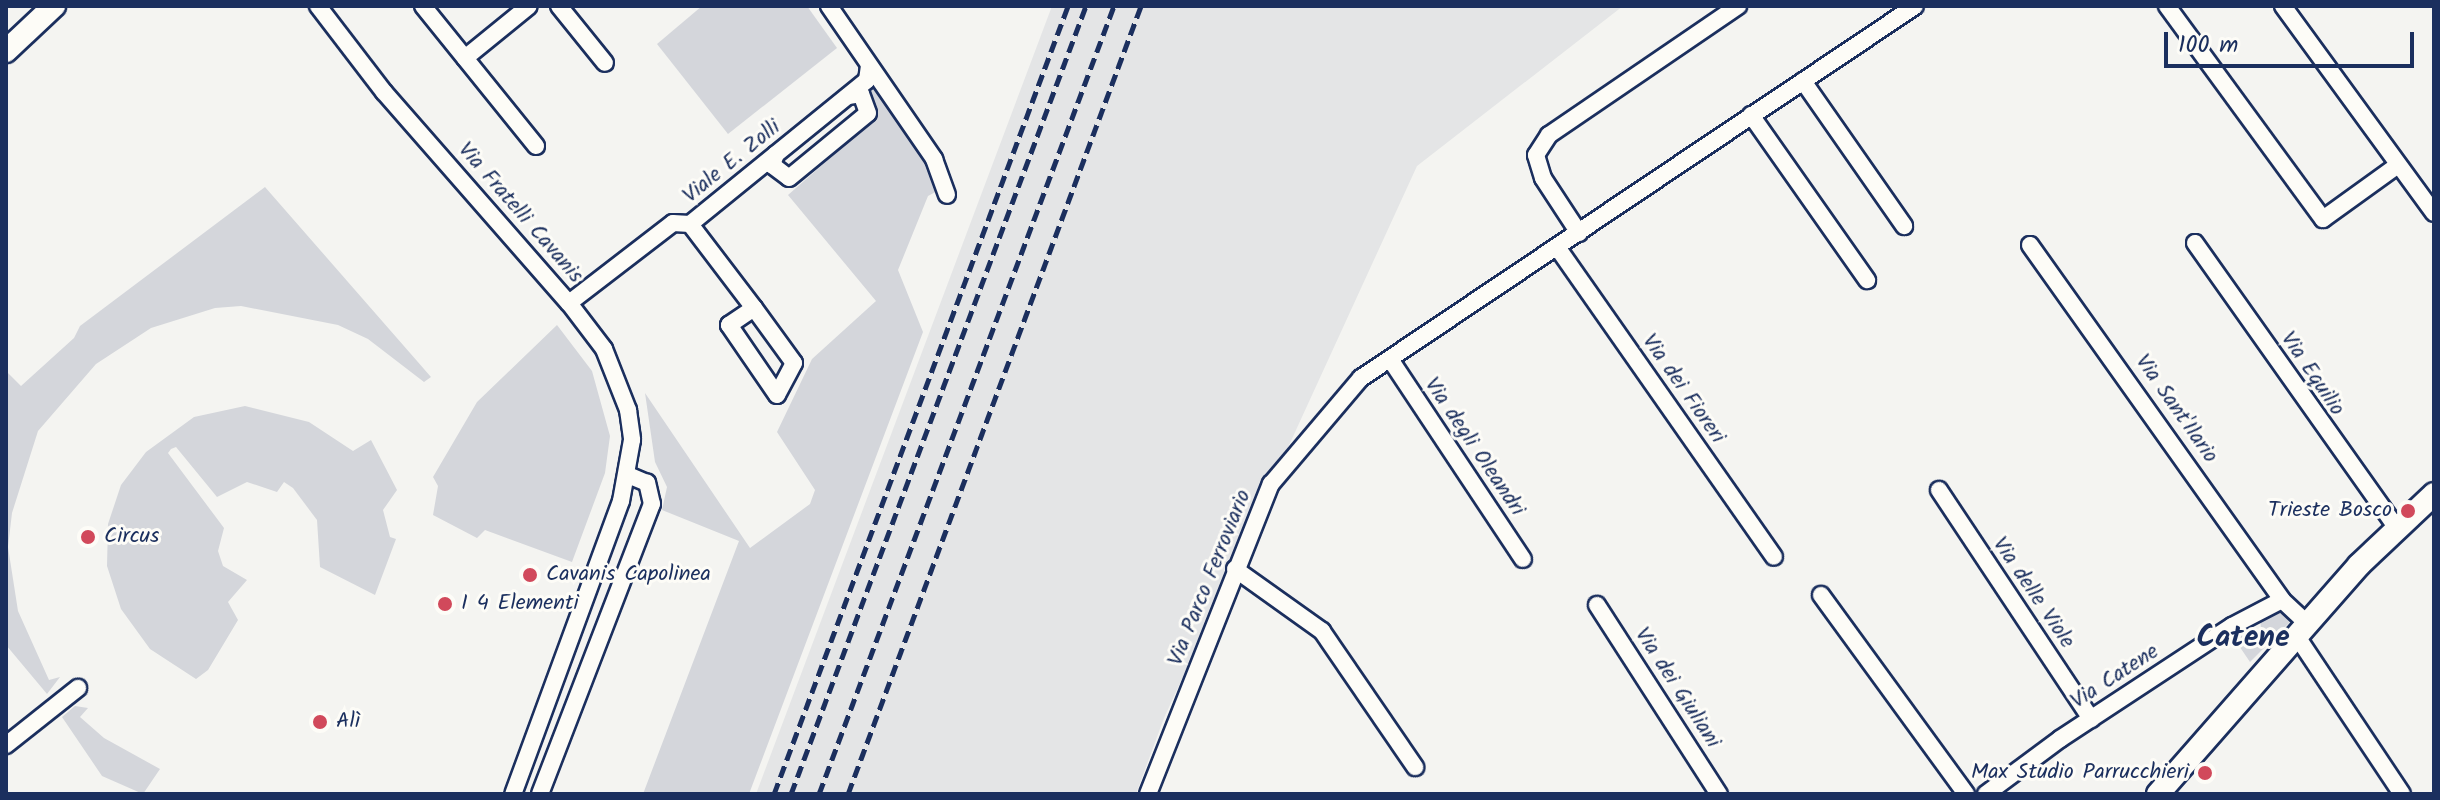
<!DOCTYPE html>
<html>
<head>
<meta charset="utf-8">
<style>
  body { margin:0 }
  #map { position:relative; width:2440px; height:800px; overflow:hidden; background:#f4f4f1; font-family:Kalam,sans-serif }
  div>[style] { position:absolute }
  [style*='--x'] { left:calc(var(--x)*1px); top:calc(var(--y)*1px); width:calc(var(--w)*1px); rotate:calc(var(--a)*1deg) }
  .built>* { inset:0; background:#e4e5e6 }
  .green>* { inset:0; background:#d4d6db }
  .roads { filter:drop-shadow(2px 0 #1b2f5e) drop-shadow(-2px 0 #1b2f5e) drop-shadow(0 2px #1b2f5e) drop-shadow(0 -2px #1b2f5e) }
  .street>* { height:16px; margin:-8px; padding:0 8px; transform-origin:8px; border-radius:8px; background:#fdfcf7 }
  .secondary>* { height:22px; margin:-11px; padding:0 11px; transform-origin:11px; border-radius:11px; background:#fdfcf7 }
  .rail>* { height:5px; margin-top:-2.5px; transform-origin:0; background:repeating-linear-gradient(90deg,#1b2f5e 0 12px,transparent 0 18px) }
  .dots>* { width:22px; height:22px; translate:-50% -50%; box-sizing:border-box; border:4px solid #fdfcf7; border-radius:50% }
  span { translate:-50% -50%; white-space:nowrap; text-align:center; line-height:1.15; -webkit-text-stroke:6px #fdfcf7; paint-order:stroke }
  .street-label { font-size:22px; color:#1b2f5e }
  .poi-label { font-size:22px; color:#1b2f5e }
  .right { translate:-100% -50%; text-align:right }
  .left { translate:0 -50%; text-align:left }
  .district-label { font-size:30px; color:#1b2f5e; font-weight:700 }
  .frame { position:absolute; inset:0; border:8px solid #1b2f5e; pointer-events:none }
  .scale { position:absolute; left:2164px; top:32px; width:250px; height:36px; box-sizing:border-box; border:4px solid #1b2f5e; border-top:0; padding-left:10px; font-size:24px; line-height:28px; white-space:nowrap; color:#1b2f5e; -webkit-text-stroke:6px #fdfcf7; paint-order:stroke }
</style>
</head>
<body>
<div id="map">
  <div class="built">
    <i style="clip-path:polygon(1052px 6px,1623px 6px,1417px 166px,1164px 718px,1136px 794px,756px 794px)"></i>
  </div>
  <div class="green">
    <i style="clip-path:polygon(702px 6px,807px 6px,837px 48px,728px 134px,657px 44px)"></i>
    <i style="clip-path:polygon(875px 87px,925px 151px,941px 189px,928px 196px,898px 270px,923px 332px,749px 794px,643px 794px,739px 541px,662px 510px,667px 487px,655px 462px,645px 393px,750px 548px,810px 504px,815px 490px,777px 432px,812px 359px,876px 301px,788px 195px,877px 117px,868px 93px)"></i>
    <i style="clip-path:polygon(265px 187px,431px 377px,424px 382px,368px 339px,338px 325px,241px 306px,215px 308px,151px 328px,96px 364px,38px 431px,12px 513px,8px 547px,18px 611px,49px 680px,60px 677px,47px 694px,6px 645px,6px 371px,21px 386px,74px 338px,80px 326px)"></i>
    <i style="clip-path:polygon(557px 325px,592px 371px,610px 436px,605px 473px,572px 562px,485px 530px,477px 538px,433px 515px,438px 486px,433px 477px,477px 402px)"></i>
    <i style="clip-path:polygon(245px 406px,309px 422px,353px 451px,371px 440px,397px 490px,383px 510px,390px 537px,396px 539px,375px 595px,320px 567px,317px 520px,293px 488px,284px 482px,277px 492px,247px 482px,217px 497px,176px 447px,171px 449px,168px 453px,224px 528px,218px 551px,223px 566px,247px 580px,228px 602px,238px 620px,208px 670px,196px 679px,150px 649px,121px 609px,107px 566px,108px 524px,121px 485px,146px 452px,194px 417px)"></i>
    <i style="clip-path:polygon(2275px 607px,2291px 621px,2250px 662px,2231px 634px,2241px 627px,2243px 641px,2261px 630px,2260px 615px)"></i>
    <i style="clip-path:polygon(75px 706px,88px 708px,80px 717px,104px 738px,160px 769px,143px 794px,102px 776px,62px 717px)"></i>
  </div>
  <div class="roads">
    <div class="street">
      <i style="--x:318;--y:6;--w:108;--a:52.5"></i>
      <i style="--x:384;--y:92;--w:281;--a:48.8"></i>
      <i style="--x:569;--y:303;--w:58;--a:52.7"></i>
      <i style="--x:604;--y:349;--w:66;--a:68.5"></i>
      <i style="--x:628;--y:410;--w:30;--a:82"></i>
      <i style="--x:632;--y:440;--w:62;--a:100.2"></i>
      <i style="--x:621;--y:501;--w:312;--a:110.2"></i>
      <i style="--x:423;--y:6;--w:180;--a:51.1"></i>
      <i style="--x:559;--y:6;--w:73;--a:51.1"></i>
      <i style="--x:829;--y:6;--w:186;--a:55.5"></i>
      <i style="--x:934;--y:159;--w:38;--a:70"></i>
      <i style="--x:2167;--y:6;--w:264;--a:53.8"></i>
      <i style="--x:2323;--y:219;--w:92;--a:-35.8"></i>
      <i style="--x:2283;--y:6;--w:256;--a:53.9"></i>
      <i style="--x:465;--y:58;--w:82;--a:-39.1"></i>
      <i style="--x:1803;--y:81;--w:177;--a:55.1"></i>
      <i style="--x:1751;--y:115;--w:202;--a:54.9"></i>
      <i style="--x:776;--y:154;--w:12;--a:110"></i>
      <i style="--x:772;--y:165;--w:21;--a:37"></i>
      <i style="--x:789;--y:178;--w:102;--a:-39.4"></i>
      <i style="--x:868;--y:113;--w:20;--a:-110"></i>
      <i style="--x:861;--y:94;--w:13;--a:171"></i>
      <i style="--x:690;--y:224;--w:106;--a:52.7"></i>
      <i style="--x:754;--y:308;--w:68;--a:54"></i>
      <i style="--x:794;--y:363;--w:36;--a:118"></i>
      <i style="--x:777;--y:395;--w:85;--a:-124.4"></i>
      <i style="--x:729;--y:325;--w:30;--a:-34"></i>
      <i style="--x:1579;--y:233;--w:66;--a:-123.2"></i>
      <i style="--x:1543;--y:178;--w:24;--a:-107"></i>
      <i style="--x:1536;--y:155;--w:24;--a:-57"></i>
      <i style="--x:1549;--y:135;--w:229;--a:-34.3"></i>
      <i style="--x:2195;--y:243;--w:349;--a:54.7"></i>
      <i style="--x:2030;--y:245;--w:435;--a:54.6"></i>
      <i style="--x:2282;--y:600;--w:37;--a:43"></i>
      <i style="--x:1557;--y:247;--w:378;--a:55"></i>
      <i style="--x:569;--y:303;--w:131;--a:-37.6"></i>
      <i style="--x:673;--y:223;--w:17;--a:3"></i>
      <i style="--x:690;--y:224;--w:228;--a:-39.1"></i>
      <i style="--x:867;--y:80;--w:14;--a:-82"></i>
      <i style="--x:1390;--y:359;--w:240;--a:56.4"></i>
      <i style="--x:1939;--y:490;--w:275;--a:56.4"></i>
      <i style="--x:1235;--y:569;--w:107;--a:35.5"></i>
      <i style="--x:1322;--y:631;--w:165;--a:55.6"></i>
      <i style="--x:1821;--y:595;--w:246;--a:53.9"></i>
      <i style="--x:1597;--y:605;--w:225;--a:57.2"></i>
      <i style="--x:2298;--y:638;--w:187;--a:56.3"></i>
      <i style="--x:6;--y:745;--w:92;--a:-38.4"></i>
      <i style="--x:540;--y:794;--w:311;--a:-68.9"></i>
      <i style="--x:652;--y:504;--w:22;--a:-103"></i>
      <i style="--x:647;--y:483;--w:21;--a:-157"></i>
      <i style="--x:1148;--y:794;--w:334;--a:-68.4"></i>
      <i style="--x:1271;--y:484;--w:139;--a:-49.7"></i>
      <i style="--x:1361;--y:378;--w:667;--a:-33.88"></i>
      <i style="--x:1986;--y:794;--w:92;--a:-36.6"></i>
      <i style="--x:2060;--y:739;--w:206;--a:-33.3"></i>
      <i style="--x:2232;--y:626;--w:56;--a:-27.5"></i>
    </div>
    <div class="secondary">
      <i style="--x:6;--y:51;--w:66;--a:-43.2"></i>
      <i style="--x:2158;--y:794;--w:305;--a:-48.7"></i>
      <i style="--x:2359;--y:565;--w:103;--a:-43.4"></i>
    </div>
  </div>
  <div class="rail">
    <i style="--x:774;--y:794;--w:841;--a:-69.54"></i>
    <i style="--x:791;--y:794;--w:841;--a:-69.48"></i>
    <i style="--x:819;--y:794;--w:841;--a:-69.48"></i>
    <i style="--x:848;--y:794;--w:841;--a:-69.6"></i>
  </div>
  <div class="dots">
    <i style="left:2408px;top:511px;background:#d1495b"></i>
    <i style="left:88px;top:537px;background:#d1495b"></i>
    <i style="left:530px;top:575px;background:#d1495b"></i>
    <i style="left:445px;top:604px;background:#d1495b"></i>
    <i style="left:320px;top:722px;background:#d1495b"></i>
    <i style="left:2205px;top:773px;background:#d1495b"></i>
  </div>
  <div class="street-label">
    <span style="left:732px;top:162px;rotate:-39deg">Viale E. Zolli</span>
    <span style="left:520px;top:213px;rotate:49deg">Via Fratelli Cavanis</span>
    <span style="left:2312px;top:374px;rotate:56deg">Via Equilio</span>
    <span style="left:1683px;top:389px;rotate:55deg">Via dei Fioreri</span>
    <span style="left:2176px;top:409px;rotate:55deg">Via Sant'Ilario</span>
    <span style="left:1474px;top:447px;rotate:56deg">Via degli Oleandri</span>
    <span style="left:1210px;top:578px;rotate:-68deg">Via Parco Ferroviario</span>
    <span style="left:2033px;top:593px;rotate:56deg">Via delle Viole</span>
    <span style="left:2115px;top:677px;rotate:-33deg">Via Catene</span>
    <span style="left:1677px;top:688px;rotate:57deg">Via dei Giuliani</span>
  </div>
  <div class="poi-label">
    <span class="right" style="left:2392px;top:511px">Trieste Bosco</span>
    <span class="left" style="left:104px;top:537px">Circus</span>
    <span class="left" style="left:546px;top:575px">Cavanis Capolinea</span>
    <span class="left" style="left:461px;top:604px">I 4 Elementi</span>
    <span class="left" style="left:336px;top:722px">Alì</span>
    <span class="right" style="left:2189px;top:773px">Max Studio Parrucchieri</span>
  </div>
  <div class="district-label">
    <span style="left:2243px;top:638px">Catene</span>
  </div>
  <div class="frame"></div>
  <div class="scale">100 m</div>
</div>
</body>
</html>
